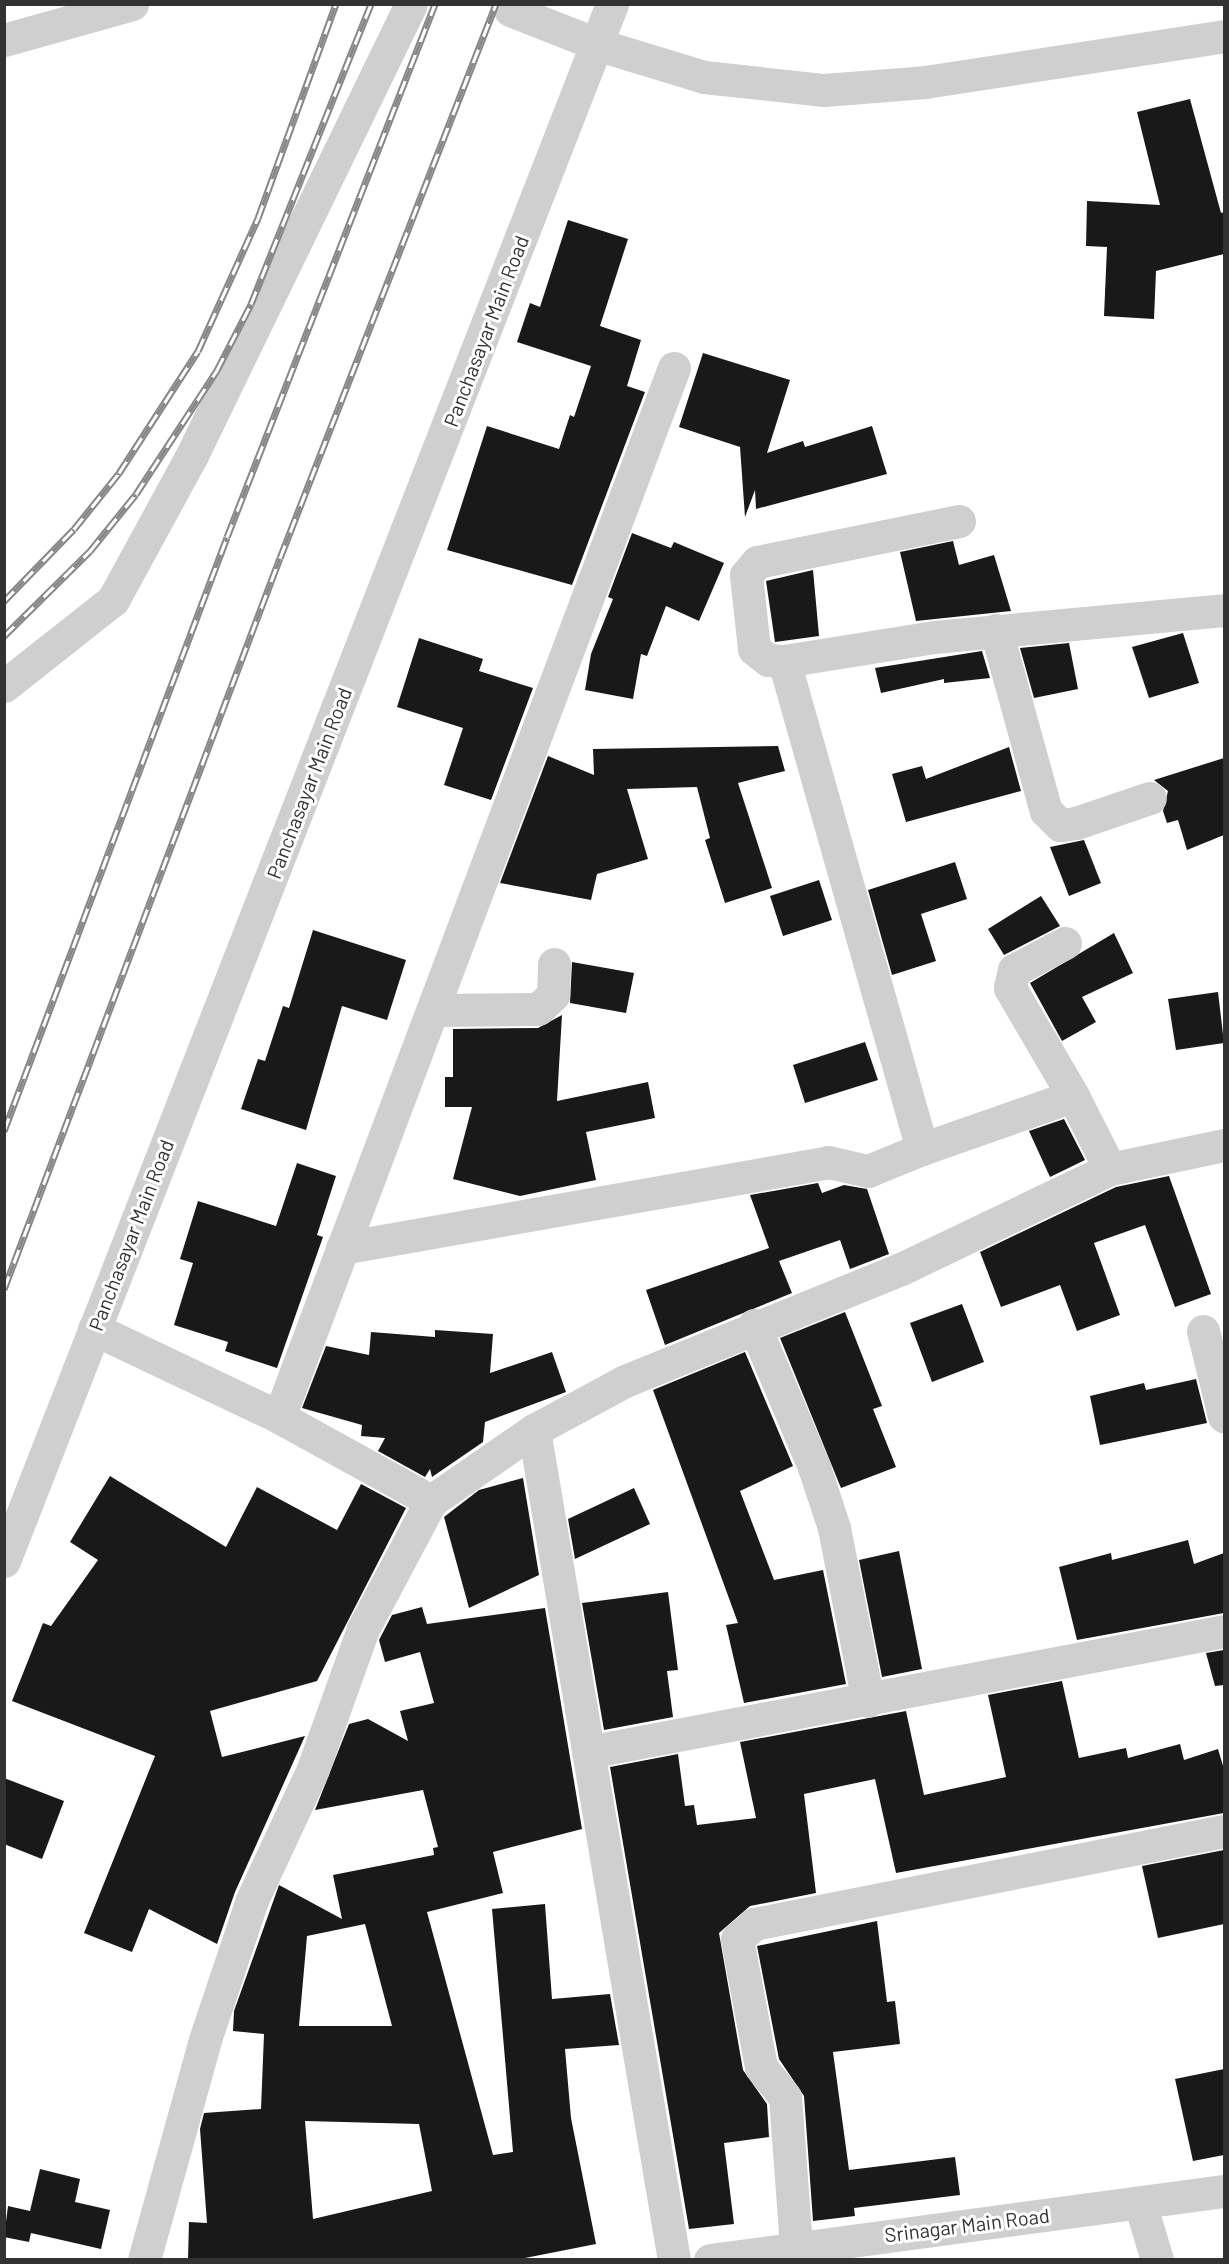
<!DOCTYPE html>
<html>
<head>
<meta charset="utf-8">
<style>
  body { margin:0 }
  #map { position:relative; width:1229px; height:2264px; overflow:hidden; background:#fff; font-family:Barlow,sans-serif }
  div>[style] { position:absolute }
  [style*='--x'] { left:calc(var(--x)*1px); top:calc(var(--y)*1px); width:calc(var(--w)*1px); rotate:calc(var(--a)*1deg) }
  .building>* { inset:0; background:#191919 }
  .minor>* { height:33px; margin:-16.5px; padding:0 16.5px; transform-origin:16.5px; border-radius:16.5px; background:#cfcfcf }
  .rail>* { height:7px; margin-top:-3.5px; transform-origin:0; background:repeating-linear-gradient(90deg,#fff 0 14px,#878787 0 28px); box-sizing:border-box; border-block:2px solid #878787 }
  span { translate:-50% -50%; white-space:nowrap; text-align:center; line-height:1.15; -webkit-text-stroke:6px #fff; paint-order:stroke }
  .street-label { font-size:20px; color:#323232 }
  .frame { position:absolute; inset:0; border:6px solid #323232; pointer-events:none }
</style>
</head>
<body>
<div id="map">
  <div class="building">
    <i style="clip-path:polygon(1190px 99px,1221px 213px,1224px 212px,1224px 254px,1156px 271px,1154px 319px,1104px 316px,1107px 247px,1086px 246px,1087px 201px,1160px 205px,1137px 112px)"></i>
    <i style="clip-path:polygon(568px 220px,628px 239px,600px 326px,641px 340px,627px 386px,645px 392px,572px 585px,447px 550px,487px 426px,559px 449px,570px 415px,574px 417px,591px 366px,517px 342px,530px 303px,540px 307px)"></i>
    <i style="clip-path:polygon(703px 353px,790px 380px,767px 453px,803px 441px,805px 447px,872px 426px,887px 474px,756px 509px,755px 490px,745px 517px,740px 447px,679px 427px)"></i>
    <i style="clip-path:polygon(632px 533px,671px 548px,674px 542px,724px 563px,699px 621px,666px 606px,647px 656px,641px 654px,633px 699px,585px 690px,591px 654px,613px 599px,608px 597px)"></i>
    <i style="clip-path:polygon(953px 541px,959px 565px,994px 555px,1011px 611px,916px 621px,900px 552px)"></i>
    <i style="clip-path:polygon(813px 570px,819px 636px,775px 642px,766px 581px)"></i>
    <i style="clip-path:polygon(1183px 633px,1199px 683px,1149px 698px,1132px 647px)"></i>
    <i style="clip-path:polygon(419px 638px,483px 659px,479px 671px,533px 688px,491px 800px,444px 785px,463px 728px,397px 707px)"></i>
    <i style="clip-path:polygon(1069px 643px,1078px 689px,1034px 698px,1020px 648px)"></i>
    <i style="clip-path:polygon(982px 651px,990px 678px,944px 683px,944px 679px,881px 693px,875px 668px)"></i>
    <i style="clip-path:polygon(778px 746px,785px 771px,738px 783px,772px 888px,725px 903px,705px 840px,710px 838px,697px 787px,627px 789px,648px 859px,597px 874px,591px 900px,500px 883px,548px 756px,594px 775px,593px 749px)"></i>
    <i style="clip-path:polygon(1009px 747px,1021px 791px,906px 822px,892px 774px,922px 766px,926px 779px)"></i>
    <i style="clip-path:polygon(1224px 758px,1224px 835px,1187px 850px,1178px 820px,1167px 823px,1163px 811px,1168px 791px,1154px 780px)"></i>
    <i style="clip-path:polygon(1084px 840px,1101px 883px,1069px 896px,1050px 847px)"></i>
    <i style="clip-path:polygon(955px 862px,967px 899px,921px 914px,936px 961px,892px 975px,868px 890px)"></i>
    <i style="clip-path:polygon(819px 880px,832px 920px,783px 936px,770px 896px)"></i>
    <i style="clip-path:polygon(1041px 896px,1060px 926px,1004px 955px,988px 929px)"></i>
    <i style="clip-path:polygon(313px 930px,406px 960px,387px 1020px,342px 1006px,306px 1130px,241px 1109px,258px 1059px,265px 1061px,283px 1006px,289px 1008px)"></i>
    <i style="clip-path:polygon(1114px 933px,1133px 973px,1082px 997px,1096px 1022px,1062px 1041px,1030px 983px)"></i>
    <i style="clip-path:polygon(572px 962px,634px 973px,626px 1013px,570px 1003px)"></i>
    <i style="clip-path:polygon(1218px 992px,1224px 1043px,1176px 1050px,1168px 999px)"></i>
    <i style="clip-path:polygon(562px 1015px,557px 1101px,648px 1082px,655px 1118px,586px 1132px,596px 1180px,520px 1196px,453px 1179px,472px 1107px,445px 1107px,445px 1077px,453px 1077px,453px 1029px,538px 1028px)"></i>
    <i style="clip-path:polygon(865px 1042px,878px 1080px,805px 1103px,793px 1065px)"></i>
    <i style="clip-path:polygon(1064px 1119px,1085px 1160px,1050px 1177px,1029px 1131px)"></i>
    <i style="clip-path:polygon(297px 1163px,336px 1176px,317px 1235px,323px 1237px,277px 1368px,225px 1351px,228px 1342px,174px 1325px,193px 1263px,180px 1259px,198px 1201px,276px 1226px)"></i>
    <i style="clip-path:polygon(1169px 1176px,1211px 1294px,1175px 1307px,1145px 1225px,1094px 1243px,1120px 1315px,1077px 1331px,1060px 1285px,1001px 1307px,980px 1252px,1116px 1187px)"></i>
    <i style="clip-path:polygon(818px 1183px,822px 1193px,844px 1185px,867px 1189px,889px 1254px,850px 1269px,840px 1240px,779px 1261px,792px 1293px,665px 1345px,646px 1290px,769px 1248px,750px 1195px)"></i>
    <i style="clip-path:polygon(962px 1304px,984px 1362px,932px 1382px,910px 1323px)"></i>
    <i style="clip-path:polygon(845px 1312px,882px 1406px,873px 1409px,896px 1467px,841px 1488px,780px 1338px)"></i>
    <i style="clip-path:polygon(435px 1330px,493px 1334px,490px 1373px,552px 1352px,566px 1392px,485px 1422px,483px 1442px,432px 1477px,430px 1469px,425px 1477px,378px 1451px,385px 1438px,361px 1436px,362px 1425px,302px 1408px,326px 1346px,369px 1355px,371px 1332px,435px 1337px)"></i>
    <i style="clip-path:polygon(745px 1352px,793px 1466px,740px 1491px,774px 1580px,823px 1570px,846px 1684px,744px 1703px,726px 1625px,738px 1623px,653px 1390px)"></i>
    <i style="clip-path:polygon(1196px 1379px,1207px 1423px,1100px 1445px,1090px 1396px,1144px 1383px,1146px 1390px)"></i>
    <i style="clip-path:polygon(110px 1476px,226px 1547px,257px 1487px,337px 1530px,361px 1484px,406px 1508px,317px 1681px,210px 1711px,222px 1757px,305px 1736px,235px 1892px,217px 1944px,149px 1909px,132px 1952px,84px 1933px,155px 1756px,12px 1701px,43px 1623px,51px 1626px,98px 1560px,70px 1542px)"></i>
    <i style="clip-path:polygon(523px 1478px,539px 1575px,469px 1608px,444px 1517px,479px 1490px)"></i>
    <i style="clip-path:polygon(634px 1488px,650px 1524px,575px 1559px,568px 1519px)"></i>
    <i style="clip-path:polygon(1188px 1540px,1194px 1564px,1224px 1553px,1224px 1613px,1077px 1640px,1059px 1567px,1111px 1553px,1112px 1560px)"></i>
    <i style="clip-path:polygon(899px 1551px,922px 1669px,882px 1677px,859px 1560px)"></i>
    <i style="clip-path:polygon(668px 1592px,678px 1670px,667px 1671px,673px 1717px,604px 1730px,582px 1603px)"></i>
    <i style="clip-path:polygon(evenodd,422px 1607px,427px 1624px,545px 1608px,582px 1829px,493px 1852px,503px 1893px,427px 1912px,493px 2155px,513px 2152px,492px 1909px,545px 1904px,552px 1999px,610px 1994px,619px 2045px,565px 2049px,571px 2118px,596px 2244px,520px 2259px,188px 2259px,189px 2222px,207px 2223px,200px 2129px,204px 2113px,261px 2109px,264px 2034px,233px 2031px,234px 2011px,279px 1885px,342px 1919px,333px 1875px,434px 1855px,433px 1848px,438px 1847px,423px 1790px,315px 1810px,349px 1724px,368px 1719px,408px 1741px,400px 1711px,434px 1703px,420px 1652px,385px 1662px,379px 1640px,392px 1615px,422px 1607px,365px 1924px,392px 2026px,299px 2026px,307px 1936px,365px 1924px,422px 1607px,305px 2121px,419px 2124px,432px 2191px,313px 2219px,305px 2121px)"></i>
    <i style="clip-path:polygon(1224px 1650px,1224px 1685px,1215px 1686px,1206px 1653px)"></i>
    <i style="clip-path:polygon(1062px 1681px,1079px 1758px,1126px 1748px,1128px 1758px,1180px 1744px,1184px 1760px,1218px 1749px,1224px 1769px,1224px 1813px,896px 1873px,875px 1779px,804px 1794px,816px 1893px,750px 1906px,719px 1933px,743px 2070px,767px 2104px,769px 2137px,724px 2143px,734px 2224px,689px 2229px,610px 1767px,678px 1754px,685px 1806px,694px 1805px,697px 1825px,756px 1818px,740px 1742px,906px 1711px,924px 1795px,1006px 1777px,988px 1695px)"></i>
    <i style="clip-path:polygon(4px 1778px,64px 1801px,42px 1859px,4px 1844px)"></i>
    <i style="clip-path:polygon(1224px 1850px,1224px 1924px,1158px 1938px,1142px 1866px)"></i>
    <i style="clip-path:polygon(877px 1921px,887px 2002px,895px 2001px,900px 2044px,833px 2052px,849px 2170px,955px 2157px,960px 2195px,854px 2208px,855px 2216px,813px 2221px,804px 2096px,779px 2059px,757px 1946px)"></i>
    <i style="clip-path:polygon(1224px 2069px,1224px 2155px,1193px 2161px,1175px 2079px)"></i>
    <i style="clip-path:polygon(40px 2169px,80px 2179px,75px 2202px,110px 2210px,101px 2249px,31px 2233px,29px 2242px,4px 2237px,8px 2206px,30px 2211px)"></i>
  </div>
  <div class="minor">
    <i style="--x:510;--y:10;--w:96;--a:21.5"></i>
    <i style="--x:599;--y:45;--w:110;--a:16.9"></i>
    <i style="--x:704;--y:77;--w:121;--a:6.2"></i>
    <i style="--x:824;--y:90;--w:101;--a:-4.5"></i>
    <i style="--x:925;--y:82;--w:303;--a:-8.7"></i>
    <i style="--x:4;--y:40;--w:133;--a:-15.7"></i>
    <i style="--x:959;--y:521;--w:206;--a:168.5"></i>
    <i style="--x:757;--y:562;--w:17;--a:130"></i>
    <i style="--x:746;--y:575;--w:74;--a:83.8"></i>
    <i style="--x:754;--y:649;--w:18;--a:38"></i>
    <i style="--x:768;--y:660;--w:16;--a:4"></i>
    <i style="--x:784;--y:661;--w:152;--a:-9.1"></i>
    <i style="--x:934;--y:637;--w:291;--a:-5.3"></i>
    <i style="--x:996;--y:630;--w:188;--a:74.6"></i>
    <i style="--x:1046;--y:811;--w:20;--a:45"></i>
    <i style="--x:1060;--y:825;--w:16;--a:-7"></i>
    <i style="--x:1076;--y:823;--w:78;--a:-18.7"></i>
    <i style="--x:4;--y:686;--w:139;--a:-38.3"></i>
    <i style="--x:113;--y:600;--w:165;--a:-61.4"></i>
    <i style="--x:192;--y:455;--w:501;--a:-64.1"></i>
    <i style="--x:1065;--y:943;--w:58;--a:152.1"></i>
    <i style="--x:1014;--y:970;--w:18;--a:103"></i>
    <i style="--x:1010;--y:988;--w:125;--a:59.7"></i>
    <i style="--x:435;--y:1010;--w:103;--a:-0.6"></i>
    <i style="--x:538;--y:1009;--w:21;--a:-43"></i>
    <i style="--x:553;--y:995;--w:31;--a:-88"></i>
    <i style="--x:1110;--y:1169;--w:116;--a:-11.9"></i>
    <i style="--x:342;--y:1248;--w:494;--a:-10"></i>
    <i style="--x:828;--y:1162;--w:41;--a:12.7"></i>
    <i style="--x:868;--y:1171;--w:58;--a:-22.2"></i>
    <i style="--x:922;--y:1149;--w:507;--a:-105.79"></i>
    <i style="--x:754;--y:1325;--w:154;--a:67.1"></i>
    <i style="--x:814;--y:1467;--w:64;--a:71.8"></i>
    <i style="--x:834;--y:1528;--w:176;--a:78.9"></i>
    <i style="--x:94;--y:1329;--w:205;--a:25.4"></i>
    <i style="--x:279;--y:1417;--w:174;--a:28.9"></i>
    <i style="--x:431;--y:1501;--w:145;--a:118"></i>
    <i style="--x:363;--y:1629;--w:149;--a:109.7"></i>
    <i style="--x:313;--y:1769;--w:145;--a:115"></i>
    <i style="--x:252;--y:1900;--w:148;--a:108.6"></i>
    <i style="--x:205;--y:2040;--w:228;--a:105.5"></i>
    <i style="--x:1203;--y:1331;--w:88;--a:76.1"></i>
    <i style="--x:279;--y:1417;--w:1121;--a:-69.37"></i>
    <i style="--x:534;--y:1430;--w:842;--a:80.43"></i>
    <i style="--x:431;--y:1501;--w:125;--a:-34.6"></i>
    <i style="--x:534;--y:1430;--w:103;--a:-28.3"></i>
    <i style="--x:625;--y:1381;--w:298;--a:-22.1"></i>
    <i style="--x:901;--y:1269;--w:232;--a:-25.6"></i>
    <i style="--x:1110;--y:1169;--w:82;--a:-116.9"></i>
    <i style="--x:1073;--y:1096;--w:160;--a:160.7"></i>
    <i style="--x:4;--y:1561;--w:1672;--a:-68.67"></i>
    <i style="--x:588;--y:1752;--w:647;--a:-10.77"></i>
    <i style="--x:1140;--y:2203;--w:59;--a:73.4"></i>
    <i style="--x:710;--y:2260;--w:519;--a:-7.65"></i>
    <i style="--x:797;--y:2260;--w:163;--a:-94.2"></i>
    <i style="--x:785;--y:2097;--w:38;--a:-129"></i>
    <i style="--x:761;--y:2067;--w:130;--a:-100.6"></i>
    <i style="--x:737;--y:1939;--w:23;--a:-41"></i>
    <i style="--x:754;--y:1924;--w:479;--a:-11.2"></i>
  </div>
  <div class="rail">
    <i style="--x:4;--y:601;--w:100;--a:-45.8"></i>
    <i style="--x:74;--y:529;--w:72;--a:-51.2"></i>
    <i style="--x:119;--y:473;--w:145;--a:-57.1"></i>
    <i style="--x:198;--y:351;--w:146;--a:-65.7"></i>
    <i style="--x:258;--y:218;--w:228;--a:-70"></i>
    <i style="--x:4;--y:636;--w:121;--a:-44.7"></i>
    <i style="--x:90;--y:551;--w:73;--a:-51.1"></i>
    <i style="--x:136;--y:494;--w:148;--a:-56.8"></i>
    <i style="--x:217;--y:370;--w:74;--a:-62.7"></i>
    <i style="--x:251;--y:304;--w:323;--a:-68.2"></i>
    <i style="--x:4;--y:1131;--w:634;--a:-69.42"></i>
    <i style="--x:227;--y:537;--w:572;--a:-68.68"></i>
    <i style="--x:4;--y:1289;--w:781;--a:-69.32"></i>
    <i style="--x:280;--y:558;--w:595;--a:-68.7"></i>
  </div>
  <div class="street-label">
    <span style="left:486px;top:331px;rotate:-69deg">Panchasayar Main Road</span>
    <span style="left:309px;top:783px;rotate:-69deg">Panchasayar Main Road</span>
    <span style="left:131px;top:1235px;rotate:-69deg">Panchasayar Main Road</span>
    <span style="left:967px;top:2225px;rotate:-7deg">Srinagar Main Road</span>
  </div>
  <div class="frame"></div>
</div>
</body>
</html>
